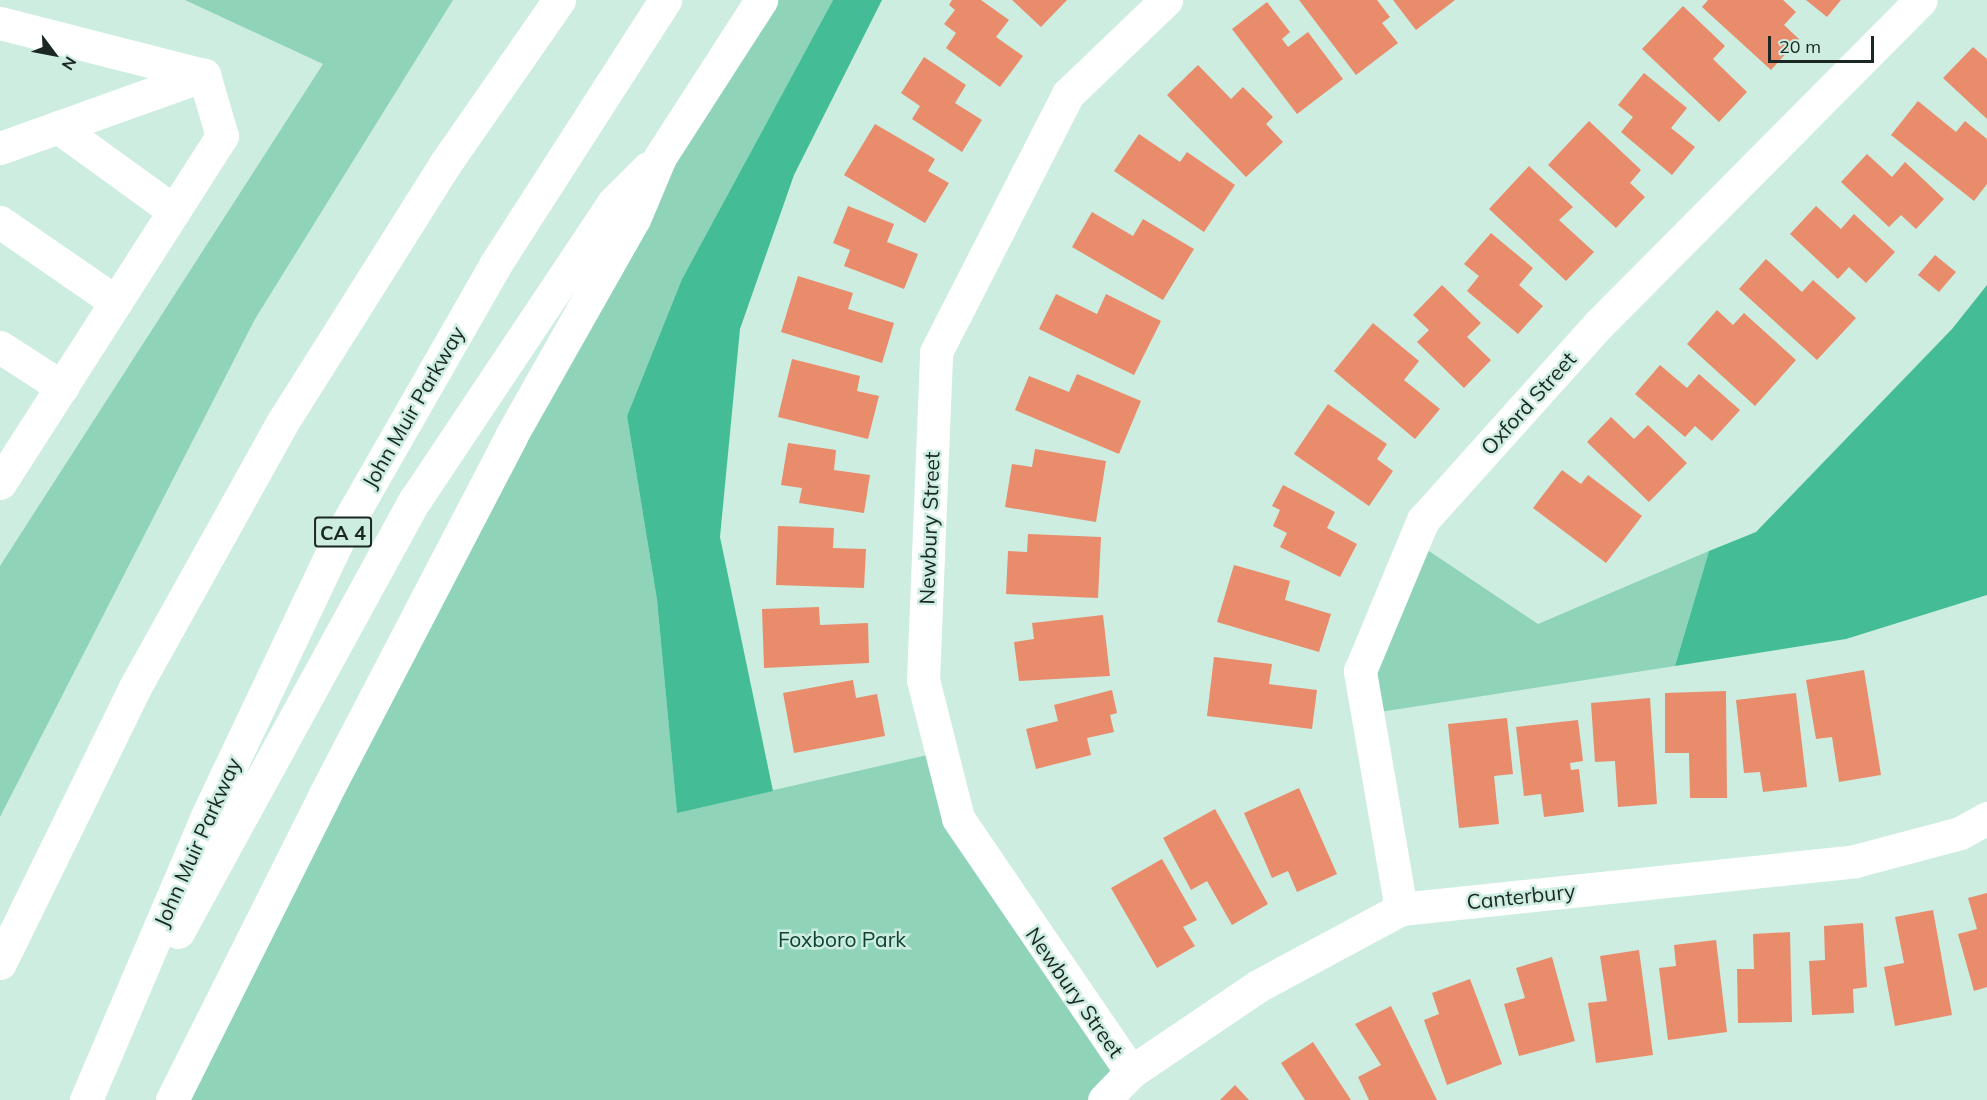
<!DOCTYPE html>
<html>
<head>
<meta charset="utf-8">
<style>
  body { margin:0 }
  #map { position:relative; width:1987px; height:1100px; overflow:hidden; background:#cdede0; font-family:Mulish,sans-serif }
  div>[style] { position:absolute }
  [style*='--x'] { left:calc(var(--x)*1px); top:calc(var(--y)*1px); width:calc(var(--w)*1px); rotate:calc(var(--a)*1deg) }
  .green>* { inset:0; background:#8fd3b9 }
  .forest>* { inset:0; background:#44bd97 }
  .building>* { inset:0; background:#e88c6c }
  .minor>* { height:33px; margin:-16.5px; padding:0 16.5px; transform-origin:16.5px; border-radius:16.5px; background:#fff }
  .highway>* { height:33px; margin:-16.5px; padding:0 16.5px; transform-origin:16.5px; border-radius:16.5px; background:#fff }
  span { translate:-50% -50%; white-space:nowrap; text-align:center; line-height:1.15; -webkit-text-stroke:5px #cdede0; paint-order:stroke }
  .shield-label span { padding:2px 4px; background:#cdede0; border:2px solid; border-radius:4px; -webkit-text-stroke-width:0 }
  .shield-label { font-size:20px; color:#1b2723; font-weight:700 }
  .street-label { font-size:21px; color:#1b2723 }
  .park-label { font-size:21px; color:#0e4233 }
  .north { position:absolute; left:24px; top:24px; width:60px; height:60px; -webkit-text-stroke:4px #cdede0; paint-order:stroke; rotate:122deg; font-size:16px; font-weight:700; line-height:24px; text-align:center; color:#1b2723 }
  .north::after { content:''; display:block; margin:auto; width:21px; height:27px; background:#1b2723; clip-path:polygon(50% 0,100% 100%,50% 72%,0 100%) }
  .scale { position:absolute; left:1768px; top:36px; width:106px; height:27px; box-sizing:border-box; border:3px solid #1b2723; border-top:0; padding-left:8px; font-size:18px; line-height:21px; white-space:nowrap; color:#1b2723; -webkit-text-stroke:4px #cdede0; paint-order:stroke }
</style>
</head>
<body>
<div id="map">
  <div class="green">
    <i style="clip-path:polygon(185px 0,453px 0,255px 319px,0 817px,0 566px,323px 64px)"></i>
    <i style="clip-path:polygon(761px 0,833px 0,682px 279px,627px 416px,657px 600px,677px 812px,941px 752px,958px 818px,1131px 1072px,1104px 1100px,172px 1100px)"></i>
    <i style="clip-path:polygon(1414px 541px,1538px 624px,1709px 551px,1675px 666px,1367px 714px,1360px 671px)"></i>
  </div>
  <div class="forest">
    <i style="clip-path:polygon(833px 0,882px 0,794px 175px,740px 329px,720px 537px,773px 791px,677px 813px,657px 600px,627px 416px,682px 279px)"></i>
    <i style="clip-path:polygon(1987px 285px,1987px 595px,1846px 639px,1675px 666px,1709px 551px,1756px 532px,1952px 329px)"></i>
  </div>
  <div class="building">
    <i style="clip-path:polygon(952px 0,981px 0,1009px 20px,996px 37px,1023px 56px,1000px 87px,946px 48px,956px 33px,944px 24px,955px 10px,949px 5px)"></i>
    <i style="clip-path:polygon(1012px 0,1067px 0,1041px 27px)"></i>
    <i style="clip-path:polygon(1299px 0,1377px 0,1390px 17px,1382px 23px,1398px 43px,1356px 75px)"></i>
    <i style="clip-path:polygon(1393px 0,1455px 0,1416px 30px)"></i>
    <i style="clip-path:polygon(1708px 0,1783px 0,1796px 12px,1784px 25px,1799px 39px,1771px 70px,1702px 7px)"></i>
    <i style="clip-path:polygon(1806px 0,1841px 0,1827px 17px)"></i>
    <i style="clip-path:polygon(1267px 2px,1290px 32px,1282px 39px,1288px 47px,1308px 32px,1343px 79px,1297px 114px,1232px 29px)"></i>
    <i style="clip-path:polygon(1683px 6px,1725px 46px,1713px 59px,1747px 92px,1719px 122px,1642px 49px)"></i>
    <i style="clip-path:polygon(1973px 47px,1987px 59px,1987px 119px,1943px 78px)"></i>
    <i style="clip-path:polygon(924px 57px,966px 85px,955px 103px,982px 120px,962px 152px,912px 119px,920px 106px,901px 93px)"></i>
    <i style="clip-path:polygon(1198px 65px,1231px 99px,1243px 87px,1273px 117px,1266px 124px,1283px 142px,1246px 177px,1167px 95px)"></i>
    <i style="clip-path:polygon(1644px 73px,1687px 108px,1671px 128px,1695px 147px,1672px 175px,1621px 132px,1633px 117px,1618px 105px)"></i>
    <i style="clip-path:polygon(1918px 101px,1956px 132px,1965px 121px,1987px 139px,1987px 184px,1974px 201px,1891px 135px)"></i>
    <i style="clip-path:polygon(1589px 121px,1641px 170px,1630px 183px,1645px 197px,1616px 228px,1548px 165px)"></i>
    <i style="clip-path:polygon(875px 124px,935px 159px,928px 171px,949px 183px,925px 223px,844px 175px)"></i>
    <i style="clip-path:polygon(1139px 134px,1180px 162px,1187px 152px,1235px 185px,1204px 232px,1114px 171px)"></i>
    <i style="clip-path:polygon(1867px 154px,1892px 177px,1905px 162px,1944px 199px,1916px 229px,1901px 215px,1889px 227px,1841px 182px)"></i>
    <i style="clip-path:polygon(1529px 166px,1573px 207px,1559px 220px,1594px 252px,1566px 281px,1489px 209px)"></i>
    <i style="clip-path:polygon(848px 206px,894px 224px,887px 242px,918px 254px,904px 289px,844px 266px,850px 250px,833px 243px)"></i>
    <i style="clip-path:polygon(1816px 206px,1841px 229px,1854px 214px,1895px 252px,1866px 283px,1849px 267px,1838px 279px,1790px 234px)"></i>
    <i style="clip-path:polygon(1092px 212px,1133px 236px,1143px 219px,1194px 249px,1163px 300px,1072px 247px)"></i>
    <i style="clip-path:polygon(1491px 233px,1533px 268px,1519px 285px,1543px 306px,1518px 334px,1467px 291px,1479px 276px,1464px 264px)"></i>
    <i style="clip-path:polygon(1935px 255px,1956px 272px,1939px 292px,1918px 275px)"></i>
    <i style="clip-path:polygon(1766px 259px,1802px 292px,1813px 280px,1856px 318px,1817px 360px,1739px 289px)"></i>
    <i style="clip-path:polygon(798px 276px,853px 293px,848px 309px,894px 323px,882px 363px,781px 332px)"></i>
    <i style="clip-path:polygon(1442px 285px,1481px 323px,1467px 337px,1491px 360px,1464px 388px,1417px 342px,1429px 330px,1413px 315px)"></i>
    <i style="clip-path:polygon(1056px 294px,1097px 314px,1106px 294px,1161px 321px,1134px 375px,1039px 329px)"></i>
    <i style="clip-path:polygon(1717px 310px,1733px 325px,1744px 313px,1796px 360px,1755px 406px,1687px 344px)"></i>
    <i style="clip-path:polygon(1373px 323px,1419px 361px,1404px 380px,1440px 409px,1415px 439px,1334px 371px)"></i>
    <i style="clip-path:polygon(792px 359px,860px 376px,857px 391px,879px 396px,868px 439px,778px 417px)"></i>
    <i style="clip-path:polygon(1660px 365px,1687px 388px,1699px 374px,1740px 410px,1712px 441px,1695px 426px,1685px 437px,1635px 394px)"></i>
    <i style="clip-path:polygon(1077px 374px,1141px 401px,1119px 454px,1015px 410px,1029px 376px,1069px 392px)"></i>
    <i style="clip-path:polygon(1328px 404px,1387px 444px,1377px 459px,1393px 471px,1369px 506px,1294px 454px)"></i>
    <i style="clip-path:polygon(1611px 417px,1634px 439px,1648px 425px,1687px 463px,1649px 502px,1587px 442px)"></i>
    <i style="clip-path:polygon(788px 443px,836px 450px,834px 470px,870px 475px,864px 513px,799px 503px,802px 488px,781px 485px)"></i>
    <i style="clip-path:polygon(1035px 449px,1106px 461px,1096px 522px,1005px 507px,1012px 464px,1032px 467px)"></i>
    <i style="clip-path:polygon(1562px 470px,1581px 484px,1588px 475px,1642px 516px,1606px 563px,1533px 508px)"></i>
    <i style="clip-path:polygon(1283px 485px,1335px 512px,1327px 528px,1357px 544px,1340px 577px,1280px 547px,1287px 533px,1273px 526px,1280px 510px,1272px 506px)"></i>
    <i style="clip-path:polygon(778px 526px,834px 528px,833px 548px,866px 549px,864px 588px,776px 585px)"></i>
    <i style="clip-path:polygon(1028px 534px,1101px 537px,1098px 598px,1006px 594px,1008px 551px,1027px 552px)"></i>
    <i style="clip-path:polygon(1234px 565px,1290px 581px,1285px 600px,1331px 614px,1319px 652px,1217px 622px)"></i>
    <i style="clip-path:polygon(819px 607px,820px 625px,868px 623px,869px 663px,764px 668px,762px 609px)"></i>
    <i style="clip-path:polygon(1103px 615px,1110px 676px,1019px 681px,1014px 642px,1034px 639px,1032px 623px)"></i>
    <i style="clip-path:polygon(1214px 657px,1272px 664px,1269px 684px,1317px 690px,1312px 729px,1207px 716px)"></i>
    <i style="clip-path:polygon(1864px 670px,1881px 775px,1839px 782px,1832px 737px,1816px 739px,1806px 680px)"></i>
    <i style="clip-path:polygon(853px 680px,856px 698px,877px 694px,885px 736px,794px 753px,783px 693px)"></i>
    <i style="clip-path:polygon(1112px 690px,1117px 713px,1110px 715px,1114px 732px,1087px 738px,1091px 755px,1036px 769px,1026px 729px,1058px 721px,1054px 705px)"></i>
    <i style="clip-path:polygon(1726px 691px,1727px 798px,1690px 798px,1689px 753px,1665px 753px,1665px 693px)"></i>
    <i style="clip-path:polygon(1796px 693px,1807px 787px,1763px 792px,1760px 772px,1744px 773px,1736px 700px)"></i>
    <i style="clip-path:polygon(1650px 698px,1657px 804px,1618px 807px,1615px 761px,1595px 762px,1591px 703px)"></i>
    <i style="clip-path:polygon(1507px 718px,1513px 774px,1494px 776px,1499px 824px,1459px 828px,1448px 724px)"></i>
    <i style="clip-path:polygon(1578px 720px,1583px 761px,1570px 763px,1571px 770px,1579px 769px,1584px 812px,1544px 817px,1541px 794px,1524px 796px,1516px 727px)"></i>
    <i style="clip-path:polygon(1299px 788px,1337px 874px,1297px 892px,1288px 871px,1272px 878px,1244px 813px)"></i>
    <i style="clip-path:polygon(1215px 809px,1268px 904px,1232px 925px,1207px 881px,1191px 890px,1163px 838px)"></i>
    <i style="clip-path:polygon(1162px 859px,1197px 920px,1183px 927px,1195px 946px,1157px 968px,1111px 888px)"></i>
    <i style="clip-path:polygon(1987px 893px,1987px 987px,1974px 991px,1958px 934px,1977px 929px,1968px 898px)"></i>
    <i style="clip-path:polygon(1933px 910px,1952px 1015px,1895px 1026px,1884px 967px,1904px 963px,1895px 917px)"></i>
    <i style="clip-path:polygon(1863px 923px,1867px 987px,1853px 989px,1854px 1013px,1812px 1015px,1809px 961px,1825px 960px,1824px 926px)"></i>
    <i style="clip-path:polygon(1790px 932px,1792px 1022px,1738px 1023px,1737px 969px,1754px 969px,1753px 934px)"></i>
    <i style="clip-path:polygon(1716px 940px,1727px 1032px,1668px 1040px,1659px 968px,1676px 966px,1674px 945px)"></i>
    <i style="clip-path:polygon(1639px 950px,1653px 1055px,1596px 1063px,1588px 1003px,1607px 1001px,1600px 956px)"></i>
    <i style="clip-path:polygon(1552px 957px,1575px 1041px,1519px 1056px,1504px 1004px,1525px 998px,1516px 968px)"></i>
    <i style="clip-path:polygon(1470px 979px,1502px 1064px,1447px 1085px,1424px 1020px,1439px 1014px,1432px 993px)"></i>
    <i style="clip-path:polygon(1391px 1006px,1437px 1100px,1369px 1100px,1358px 1077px,1381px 1065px,1355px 1024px)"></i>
    <i style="clip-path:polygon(1313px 1042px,1351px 1100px,1305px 1100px,1281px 1063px)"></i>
    <i style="clip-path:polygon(1235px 1085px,1249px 1100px,1220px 1100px)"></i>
  </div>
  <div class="minor">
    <i style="--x:0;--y:23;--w:211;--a:14.3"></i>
    <i style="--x:58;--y:127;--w:143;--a:35.9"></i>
    <i style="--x:0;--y:148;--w:217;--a:-19.7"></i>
    <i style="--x:0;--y:222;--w:141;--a:34.6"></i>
    <i style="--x:0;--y:347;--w:74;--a:32.8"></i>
    <i style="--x:0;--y:483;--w:412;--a:-57.4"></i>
    <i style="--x:222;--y:136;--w:64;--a:-106.4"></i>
    <i style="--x:1401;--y:909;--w:242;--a:-99.8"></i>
    <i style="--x:1360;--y:671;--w:164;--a:-67.4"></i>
    <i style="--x:1423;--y:520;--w:262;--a:-48.1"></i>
    <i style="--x:1598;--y:325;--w:458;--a:-45.2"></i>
    <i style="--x:1131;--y:1072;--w:307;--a:-124.3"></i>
    <i style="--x:958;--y:818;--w:142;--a:-104.2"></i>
    <i style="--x:923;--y:680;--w:328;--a:-87.7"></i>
    <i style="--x:936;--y:352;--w:290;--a:-62.9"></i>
    <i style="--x:1068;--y:94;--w:136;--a:-43.8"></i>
    <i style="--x:1104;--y:1100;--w:39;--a:-46"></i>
    <i style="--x:1131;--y:1072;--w:153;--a:-34.1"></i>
    <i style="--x:1258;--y:986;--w:162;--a:-28.3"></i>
    <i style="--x:1401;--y:909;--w:457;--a:-6"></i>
    <i style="--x:1855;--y:861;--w:109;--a:-14.9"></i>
    <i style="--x:1960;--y:833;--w:31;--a:-29"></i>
  </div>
  <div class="highway">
    <i style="--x:178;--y:932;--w:493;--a:-61.3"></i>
    <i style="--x:415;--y:500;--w:357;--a:-56.3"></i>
    <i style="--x:613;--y:203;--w:49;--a:-45"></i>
    <i style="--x:0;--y:963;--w:305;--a:-63.9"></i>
    <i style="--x:134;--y:689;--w:304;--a:-60.9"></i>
    <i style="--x:282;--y:423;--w:306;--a:-57.8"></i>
    <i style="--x:445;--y:164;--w:200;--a:-55.2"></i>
    <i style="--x:86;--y:1100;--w:306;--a:-66.9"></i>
    <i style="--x:206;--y:818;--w:312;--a:-64.6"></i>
    <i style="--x:340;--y:536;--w:312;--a:-60.2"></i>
    <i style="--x:495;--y:265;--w:315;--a:-57.3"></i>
    <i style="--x:172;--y:1100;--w:342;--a:-63.4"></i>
    <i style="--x:325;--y:794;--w:403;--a:-62.5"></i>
    <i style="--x:511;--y:436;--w:249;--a:-60.5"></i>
    <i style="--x:634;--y:219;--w:67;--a:-67.2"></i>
    <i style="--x:660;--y:157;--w:187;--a:-57.2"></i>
  </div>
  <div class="shield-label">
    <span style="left:343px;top:532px">CA 4</span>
  </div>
  <div class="street-label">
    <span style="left:1528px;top:403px;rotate:-48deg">Oxford Street</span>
    <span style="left:413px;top:407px;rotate:-60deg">John Muir Parkway</span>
    <span style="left:929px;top:528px;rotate:-88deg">Newbury Street</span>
    <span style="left:197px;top:842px;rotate:-66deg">John Muir Parkway</span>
    <span style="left:1521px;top:896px;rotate:-6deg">Canterbury</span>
    <span style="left:1075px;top:992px;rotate:55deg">Newbury Street</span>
  </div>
  <div class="park-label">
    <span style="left:842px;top:939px">Foxboro Park</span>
  </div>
  <div class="north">N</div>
  <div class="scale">20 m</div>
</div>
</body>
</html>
